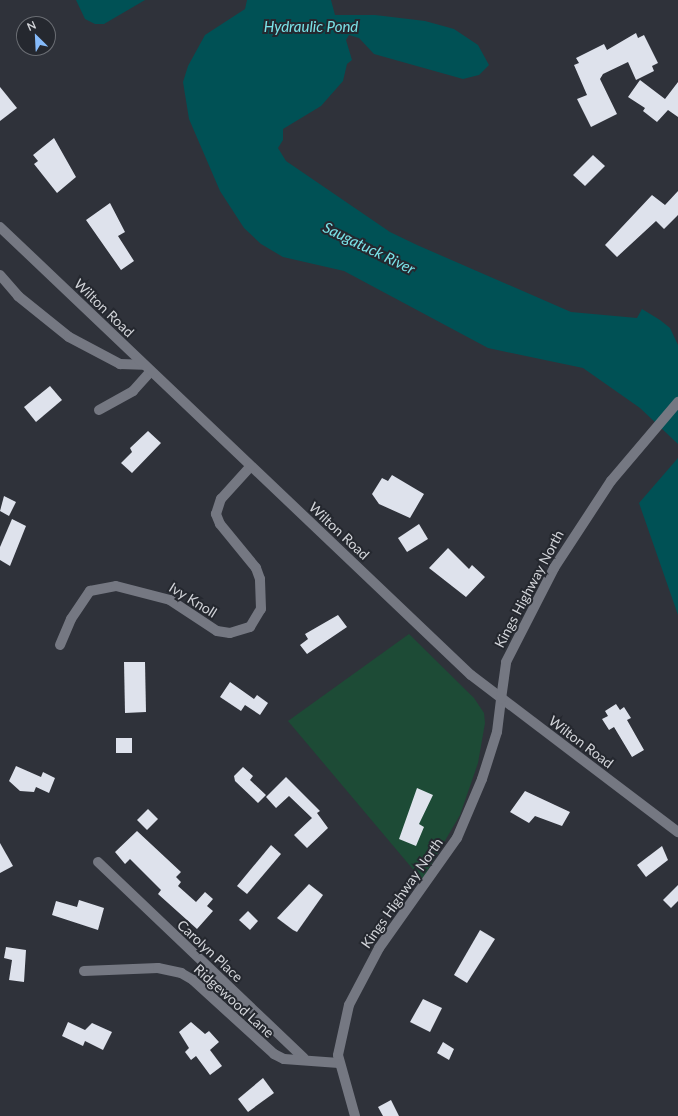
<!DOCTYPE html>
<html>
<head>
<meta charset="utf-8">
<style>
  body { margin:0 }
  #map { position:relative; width:678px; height:1116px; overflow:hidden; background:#2f323a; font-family:Lato,sans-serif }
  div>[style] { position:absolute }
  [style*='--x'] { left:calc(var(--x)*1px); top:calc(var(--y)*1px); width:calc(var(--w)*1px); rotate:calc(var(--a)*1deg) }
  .green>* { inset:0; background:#1d4b36 }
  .water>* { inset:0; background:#005155 }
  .building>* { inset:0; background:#dee2ec }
  .street>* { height:10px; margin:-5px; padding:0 5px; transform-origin:5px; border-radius:5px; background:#757882 }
  .secondary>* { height:10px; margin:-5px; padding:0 5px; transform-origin:5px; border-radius:5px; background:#757882 }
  span { translate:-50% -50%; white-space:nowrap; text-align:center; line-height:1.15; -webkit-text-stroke:4px #25282f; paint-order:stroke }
  .street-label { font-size:14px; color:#d2d4d9 }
  .water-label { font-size:15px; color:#7ae3e8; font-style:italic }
  .north { position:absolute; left:16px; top:16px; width:40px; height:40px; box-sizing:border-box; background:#25282f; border:1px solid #6a6d73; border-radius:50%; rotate:336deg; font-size:11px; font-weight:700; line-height:16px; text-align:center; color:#d2d4d9 }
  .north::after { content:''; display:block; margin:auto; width:14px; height:18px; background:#86bbfb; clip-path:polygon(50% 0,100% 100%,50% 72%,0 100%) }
</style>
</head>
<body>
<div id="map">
  <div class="green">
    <i style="clip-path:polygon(409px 634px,474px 698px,484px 713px,485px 723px,478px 763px,460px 815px,422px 880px,288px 721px)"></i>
  </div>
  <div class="water">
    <i style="clip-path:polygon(76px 0,145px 0,104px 24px,95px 24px,85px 19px)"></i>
    <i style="clip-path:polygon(247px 0,331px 0,335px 15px,375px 15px,425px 21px,454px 29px,478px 45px,489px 65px,479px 75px,463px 79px,374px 54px,359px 38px,349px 35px,346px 40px,352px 60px,347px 64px,343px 81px,321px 106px,283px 129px,283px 140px,278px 148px,286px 161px,390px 232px,417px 245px,571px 312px,637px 318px,642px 309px,660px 320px,670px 328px,678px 345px,678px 444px,640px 408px,583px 368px,488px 348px,344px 271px,283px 257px,261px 244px,244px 228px,220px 191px,189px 119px,183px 82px,188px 66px,205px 35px,245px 9px)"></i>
    <i style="clip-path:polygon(678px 458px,678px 615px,639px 503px)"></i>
  </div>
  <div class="building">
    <i style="clip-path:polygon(636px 33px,638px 38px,644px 35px,658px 63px,652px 66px,654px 71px,636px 80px,628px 62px,603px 74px,600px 79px,617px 114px,591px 127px,577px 99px,587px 95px,574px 65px,579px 63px,576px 58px,604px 44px,607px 50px)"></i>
    <i style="clip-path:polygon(640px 80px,665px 99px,678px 82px,678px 117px,668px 110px,657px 122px,643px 111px,645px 108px,628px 97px)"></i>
    <i style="clip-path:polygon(0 87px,17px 108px,0 121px)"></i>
    <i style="clip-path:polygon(54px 138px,76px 177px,57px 193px,34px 164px,38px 161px,33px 155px)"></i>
    <i style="clip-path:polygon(593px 155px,605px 166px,585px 186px,573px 175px)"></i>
    <i style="clip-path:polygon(678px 191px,678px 215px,664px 229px,656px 221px,617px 257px,605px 245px,652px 195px,665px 205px)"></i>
    <i style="clip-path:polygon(110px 203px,125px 232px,118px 236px,134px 261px,121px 270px,86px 220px)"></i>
    <i style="clip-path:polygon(50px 386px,62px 400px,36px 422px,24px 407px)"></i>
    <i style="clip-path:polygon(148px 431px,161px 443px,132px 473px,121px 463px,132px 452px,130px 448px)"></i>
    <i style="clip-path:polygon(392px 475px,424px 494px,410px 518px,379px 504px,372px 494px,382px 478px,388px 481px)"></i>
    <i style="clip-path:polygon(4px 496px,16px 502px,9px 516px,0 511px)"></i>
    <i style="clip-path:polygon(12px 519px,26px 526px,10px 566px,0 560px,0 547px)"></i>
    <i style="clip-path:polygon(419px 524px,428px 539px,407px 552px,398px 538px)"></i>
    <i style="clip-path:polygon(448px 548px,469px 569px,472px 565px,485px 577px,466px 597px,429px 568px)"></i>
    <i style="clip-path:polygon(338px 615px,347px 627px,307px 654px,300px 645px,308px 639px,305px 634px)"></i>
    <i style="clip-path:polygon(124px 662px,145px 662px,146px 712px,125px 713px)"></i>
    <i style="clip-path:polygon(230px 682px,254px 699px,257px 695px,268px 703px,260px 715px,245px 705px,241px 711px,220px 697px)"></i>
    <i style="clip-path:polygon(616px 704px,620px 710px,624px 707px,631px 718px,627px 720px,644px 750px,632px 757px,614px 727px,609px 730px,602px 719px,608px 716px,605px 711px)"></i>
    <i style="clip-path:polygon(116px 738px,132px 738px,132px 753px,116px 753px)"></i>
    <i style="clip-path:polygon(16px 766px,41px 777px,43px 772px,55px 778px,49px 793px,36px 787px,34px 792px,20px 791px,9px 781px)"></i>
    <i style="clip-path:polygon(243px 767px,253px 776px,250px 780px,266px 795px,258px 803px,235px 781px,234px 776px)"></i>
    <i style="clip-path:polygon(286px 777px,320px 811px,317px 813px,328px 828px,307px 848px,294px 835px,312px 818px,289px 796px,276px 808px,266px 797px)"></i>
    <i style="clip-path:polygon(417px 788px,433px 795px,419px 824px,424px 827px,416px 846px,399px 839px)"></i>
    <i style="clip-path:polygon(525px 791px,570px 812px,562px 826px,535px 816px,529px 823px,510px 812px)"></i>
    <i style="clip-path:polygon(148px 809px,158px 819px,147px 830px,137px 820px)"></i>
    <i style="clip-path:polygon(137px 831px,181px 872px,176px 877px,181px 882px,178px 886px,196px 902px,205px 892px,213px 899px,207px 906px,213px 911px,197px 929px,158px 894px,161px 890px,130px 859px,125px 864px,115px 852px)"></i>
    <i style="clip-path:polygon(0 843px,13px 866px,0 873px)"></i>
    <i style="clip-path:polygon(271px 845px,281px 854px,247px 894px,237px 886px)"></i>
    <i style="clip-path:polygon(662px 846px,668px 860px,646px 877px,637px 865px)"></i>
    <i style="clip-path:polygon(309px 884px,323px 895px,297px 932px,293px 930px,277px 918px)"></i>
    <i style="clip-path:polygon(678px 885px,678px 901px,671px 908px,663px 900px)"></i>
    <i style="clip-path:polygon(79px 900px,104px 908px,98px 930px,52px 915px,56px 901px,77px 907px)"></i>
    <i style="clip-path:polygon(248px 911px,258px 921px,250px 930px,239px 920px)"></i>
    <i style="clip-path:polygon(480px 930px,495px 939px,467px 983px,454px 975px)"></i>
    <i style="clip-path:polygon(6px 947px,26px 950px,24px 982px,9px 980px,12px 960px,4px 958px)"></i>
    <i style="clip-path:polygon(423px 999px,442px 1008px,430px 1032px,410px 1022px)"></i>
    <i style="clip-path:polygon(68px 1022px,85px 1030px,92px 1023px,112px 1032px,103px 1050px,85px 1041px,83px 1046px,62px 1036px)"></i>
    <i style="clip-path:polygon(191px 1022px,205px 1034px,209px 1031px,219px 1042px,210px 1050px,222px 1066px,210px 1075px,196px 1056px,191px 1060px,185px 1052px,189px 1048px,179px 1032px)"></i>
    <i style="clip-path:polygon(443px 1042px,454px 1049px,449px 1060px,437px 1053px)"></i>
    <i style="clip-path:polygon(263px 1078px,274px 1093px,248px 1112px,238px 1099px)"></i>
    <i style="clip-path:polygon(391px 1100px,399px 1116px,383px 1116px,378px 1107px)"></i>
  </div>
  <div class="street">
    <i style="--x:0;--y:275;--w:28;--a:49"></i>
    <i style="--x:18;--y:296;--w:65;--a:38.8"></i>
    <i style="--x:69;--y:337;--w:58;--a:27.9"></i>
    <i style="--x:120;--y:364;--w:23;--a:2"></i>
    <i style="--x:99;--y:410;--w:39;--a:-29"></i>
    <i style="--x:133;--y:391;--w:25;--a:-48"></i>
    <i style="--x:60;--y:645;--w:28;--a:-67"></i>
    <i style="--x:71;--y:619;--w:34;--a:-56"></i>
    <i style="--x:90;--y:591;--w:26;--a:-11"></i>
    <i style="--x:116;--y:586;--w:56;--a:14.5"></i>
    <i style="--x:170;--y:600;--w:56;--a:33.4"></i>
    <i style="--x:217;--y:631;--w:13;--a:9"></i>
    <i style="--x:230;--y:633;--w:21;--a:-17"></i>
    <i style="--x:250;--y:627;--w:21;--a:-59"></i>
    <i style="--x:261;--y:609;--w:30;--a:-92"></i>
    <i style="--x:260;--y:579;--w:12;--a:-110"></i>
    <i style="--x:256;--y:568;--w:57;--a:-129.3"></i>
    <i style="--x:220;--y:524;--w:11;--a:-112"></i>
    <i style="--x:216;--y:514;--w:16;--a:-72"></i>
    <i style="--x:221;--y:499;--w:43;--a:-47.8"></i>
    <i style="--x:98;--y:862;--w:284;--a:43.6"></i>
    <i style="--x:84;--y:971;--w:74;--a:-2.3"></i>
    <i style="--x:158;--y:968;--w:24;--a:12"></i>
    <i style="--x:181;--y:973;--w:14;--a:30"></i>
    <i style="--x:193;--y:980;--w:110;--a:42.4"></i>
    <i style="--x:274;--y:1054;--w:11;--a:27"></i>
    <i style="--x:284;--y:1059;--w:55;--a:4.2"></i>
    <i style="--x:355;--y:1116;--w:63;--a:-105.6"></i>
    <i style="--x:338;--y:1055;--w:51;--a:-77.6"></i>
    <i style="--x:349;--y:1005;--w:64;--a:-62.2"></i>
    <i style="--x:379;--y:948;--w:135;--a:-54.7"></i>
    <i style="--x:457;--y:838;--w:64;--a:-67"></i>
    <i style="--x:482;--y:779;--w:49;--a:-72.3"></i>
    <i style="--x:497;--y:732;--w:33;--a:-83"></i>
  </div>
  <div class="secondary">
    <i style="--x:0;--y:227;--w:650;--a:43.57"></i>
    <i style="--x:471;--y:675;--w:260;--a:37.2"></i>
    <i style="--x:501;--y:699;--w:37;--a:-82"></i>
    <i style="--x:506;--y:662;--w:106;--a:-62.9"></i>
    <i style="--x:554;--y:568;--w:104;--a:-56.8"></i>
    <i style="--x:611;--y:481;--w:104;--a:-49.7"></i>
  </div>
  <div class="street-label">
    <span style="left:104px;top:308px;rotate:44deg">Wilton Road</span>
    <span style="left:339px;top:531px;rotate:43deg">Wilton Road</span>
    <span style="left:529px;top:589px;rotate:-62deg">Kings Highway North</span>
    <span style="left:193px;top:600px;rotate:32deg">Ivy Knoll</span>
    <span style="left:581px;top:742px;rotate:37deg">Wilton Road</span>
    <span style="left:402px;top:893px;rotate:-55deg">Kings Highway North</span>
    <span style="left:210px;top:951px;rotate:43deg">Carolyn Place</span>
    <span style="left:234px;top:1001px;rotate:42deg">Ridgewood Lane</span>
  </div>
  <div class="water-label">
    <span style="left:311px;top:27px">Hydraulic Pond</span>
    <span style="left:369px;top:248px;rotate:26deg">Saugatuck River</span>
  </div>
  <div class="north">N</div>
</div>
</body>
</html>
